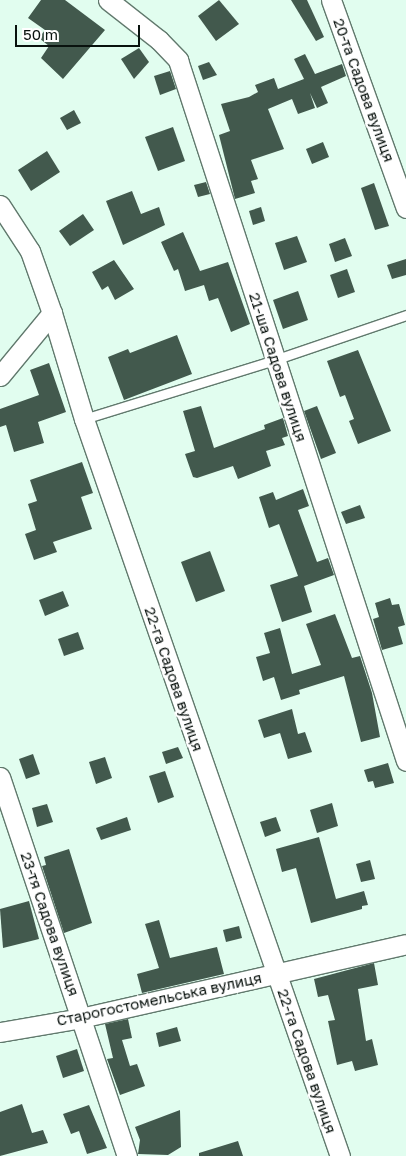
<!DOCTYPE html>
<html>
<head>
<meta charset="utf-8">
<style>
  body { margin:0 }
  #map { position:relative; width:406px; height:1156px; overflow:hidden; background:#e1fdef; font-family:"Golos Text",sans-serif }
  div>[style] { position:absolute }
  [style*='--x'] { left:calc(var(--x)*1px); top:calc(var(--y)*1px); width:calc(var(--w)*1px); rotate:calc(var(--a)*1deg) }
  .building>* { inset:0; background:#42594d }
  .roads { filter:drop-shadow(1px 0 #61796d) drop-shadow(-1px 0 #61796d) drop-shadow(0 1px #61796d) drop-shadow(0 -1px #61796d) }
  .service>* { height:9px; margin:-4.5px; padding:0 4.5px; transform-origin:4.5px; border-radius:4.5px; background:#fff }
  .minor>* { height:19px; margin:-9.5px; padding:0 9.5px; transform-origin:9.5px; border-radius:9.5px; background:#fff }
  span { translate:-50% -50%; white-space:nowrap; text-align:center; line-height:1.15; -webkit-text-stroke:5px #fff; paint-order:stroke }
  .street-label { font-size:15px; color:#09120e }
  .scale { position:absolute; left:15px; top:25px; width:125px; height:22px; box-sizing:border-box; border:2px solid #09120e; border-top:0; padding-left:6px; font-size:15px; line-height:18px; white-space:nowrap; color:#09120e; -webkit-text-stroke:4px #fff; paint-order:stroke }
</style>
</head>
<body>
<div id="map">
  <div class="building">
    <i style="clip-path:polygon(41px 0,65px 0,105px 30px,63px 79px,41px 58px,49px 46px,39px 38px,45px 30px,28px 18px)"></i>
    <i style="clip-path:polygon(219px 0,239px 24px,216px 41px,198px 16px)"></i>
    <i style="clip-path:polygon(291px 0,307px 0,324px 37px,316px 41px)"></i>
    <i style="clip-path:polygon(139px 48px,149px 62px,134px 79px,121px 59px)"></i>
    <i style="clip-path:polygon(305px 54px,315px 74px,342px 64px,346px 76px,321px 87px,328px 103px,317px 108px,310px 93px,315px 108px,298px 114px,292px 99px,268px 109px,284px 149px,251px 160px,258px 179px,251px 181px,255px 193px,235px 199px,219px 135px,230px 131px,221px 104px,249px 97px,258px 92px,255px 85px,274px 78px,278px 89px,304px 79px,294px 59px)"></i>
    <i style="clip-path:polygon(209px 62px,217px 75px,203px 80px,198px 66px)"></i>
    <i style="clip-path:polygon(170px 71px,176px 89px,160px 95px,154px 76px)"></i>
    <i style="clip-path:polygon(74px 110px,81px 123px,67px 130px,60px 118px)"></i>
    <i style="clip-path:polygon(173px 127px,185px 161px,158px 171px,145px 137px)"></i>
    <i style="clip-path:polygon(323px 142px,329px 157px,312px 164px,306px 149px)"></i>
    <i style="clip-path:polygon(47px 151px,60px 172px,31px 191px,18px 170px)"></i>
    <i style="clip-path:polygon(206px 182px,210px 194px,198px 197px,194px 185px)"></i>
    <i style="clip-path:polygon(374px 183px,389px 226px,375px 230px,361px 188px)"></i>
    <i style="clip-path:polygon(132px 191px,141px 214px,159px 207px,165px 225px,123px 245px,106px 201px)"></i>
    <i style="clip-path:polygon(261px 207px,265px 221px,253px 225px,249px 211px)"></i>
    <i style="clip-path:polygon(83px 214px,94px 230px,70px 246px,59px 231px)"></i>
    <i style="clip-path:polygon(183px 232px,200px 271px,228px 262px,250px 324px,231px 332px,218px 298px,209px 301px,204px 285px,185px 291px,178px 269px,174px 271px,161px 242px)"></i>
    <i style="clip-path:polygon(297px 236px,307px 262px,284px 270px,275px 243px)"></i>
    <i style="clip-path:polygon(345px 238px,352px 256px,335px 262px,329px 244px)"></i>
    <i style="clip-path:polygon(406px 259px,406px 275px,392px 279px,387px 265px)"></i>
    <i style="clip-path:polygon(114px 260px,134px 289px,115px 300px,108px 286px,102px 290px,92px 272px)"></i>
    <i style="clip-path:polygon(347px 269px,355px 292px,338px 298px,330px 275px)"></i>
    <i style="clip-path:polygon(298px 291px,308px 320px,283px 329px,273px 300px)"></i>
    <i style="clip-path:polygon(177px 335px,192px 374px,124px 400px,108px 357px,128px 349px,130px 353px)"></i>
    <i style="clip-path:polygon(358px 350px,391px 431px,358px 444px,349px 421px,354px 419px,345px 395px,340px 397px,327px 361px)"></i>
    <i style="clip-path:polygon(49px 363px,66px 412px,38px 422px,44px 443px,14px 452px,6px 425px,0 427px,0 409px,39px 395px,30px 370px)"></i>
    <i style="clip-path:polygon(201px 406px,214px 448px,265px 429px,264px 425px,283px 418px,288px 436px,282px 438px,285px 445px,266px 451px,271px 466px,238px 479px,233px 466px,197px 478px,193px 477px,185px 454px,195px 451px,183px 411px)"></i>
    <i style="clip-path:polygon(317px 406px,336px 453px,321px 459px,304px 411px)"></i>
    <i style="clip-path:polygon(82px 462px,93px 493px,81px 497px,92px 529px,53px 542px,57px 552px,34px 560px,25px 534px,36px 530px,28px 504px,37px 501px,30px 480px)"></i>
    <i style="clip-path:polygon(303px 489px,309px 506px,298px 510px,317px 562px,328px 558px,334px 575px,304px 586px,312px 612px,282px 622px,270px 585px,298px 576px,279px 524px,269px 528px,259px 497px,273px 492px,276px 500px)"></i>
    <i style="clip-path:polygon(360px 505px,365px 518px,346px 524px,341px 512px)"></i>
    <i style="clip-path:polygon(210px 551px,225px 591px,196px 602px,181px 562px)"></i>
    <i style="clip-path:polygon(63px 591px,69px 606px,45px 616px,39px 600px)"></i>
    <i style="clip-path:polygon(390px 598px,392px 605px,399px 604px,405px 625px,398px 627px,403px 644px,382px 650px,373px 619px,379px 617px,375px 603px)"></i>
    <i style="clip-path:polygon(335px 614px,352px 658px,360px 656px,372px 693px,380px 737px,361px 742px,344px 676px,299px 690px,300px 694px,281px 700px,274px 677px,263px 681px,256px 657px,270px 653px,264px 633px,280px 628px,292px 674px,321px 665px,306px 624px)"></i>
    <i style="clip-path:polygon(78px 632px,84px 649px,64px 656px,58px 639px)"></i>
    <i style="clip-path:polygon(292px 709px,298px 734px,305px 732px,312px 752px,288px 759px,280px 733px,264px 738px,258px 720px)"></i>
    <i style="clip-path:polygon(178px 747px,183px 758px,166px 764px,162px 752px)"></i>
    <i style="clip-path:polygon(33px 754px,40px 774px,26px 779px,19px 759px)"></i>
    <i style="clip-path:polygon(105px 757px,112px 778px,96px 784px,89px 762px)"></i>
    <i style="clip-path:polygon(388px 763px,394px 783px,375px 788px,373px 781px,368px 782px,364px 770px)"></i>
    <i style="clip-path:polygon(165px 771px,174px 797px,158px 803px,149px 776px)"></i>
    <i style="clip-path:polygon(332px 803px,338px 826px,317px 833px,310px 810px)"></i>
    <i style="clip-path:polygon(47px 804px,53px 822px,37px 827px,32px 808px)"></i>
    <i style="clip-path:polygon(127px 817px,131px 830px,101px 840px,96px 828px)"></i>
    <i style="clip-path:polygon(276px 817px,281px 831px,265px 837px,260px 822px)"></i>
    <i style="clip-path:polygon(319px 837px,336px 899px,364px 891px,368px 905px,362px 906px,362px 909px,311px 923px,296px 868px,282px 872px,276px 849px)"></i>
    <i style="clip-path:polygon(69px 849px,92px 923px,64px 933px,42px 866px,46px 865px,44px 857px)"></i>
    <i style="clip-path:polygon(370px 860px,375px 879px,361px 882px,356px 864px)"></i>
    <i style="clip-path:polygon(29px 901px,39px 939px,3px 948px,0 909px)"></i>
    <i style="clip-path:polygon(159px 920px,170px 958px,217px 947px,224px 974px,142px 993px,137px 974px,159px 968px,145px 924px)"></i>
    <i style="clip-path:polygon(239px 926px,242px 938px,226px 942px,223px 930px)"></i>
    <i style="clip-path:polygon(374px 963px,378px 985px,358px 989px,366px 1041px,372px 1039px,378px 1065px,355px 1071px,352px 1061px,337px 1065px,328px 1021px,335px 1020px,328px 995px,318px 997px,314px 979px)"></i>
    <i style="clip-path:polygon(128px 1019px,132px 1038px,122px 1040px,130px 1066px,137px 1064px,145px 1086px,120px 1095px,107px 1059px,113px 1058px,105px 1024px)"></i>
    <i style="clip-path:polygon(177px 1027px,181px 1041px,159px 1047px,156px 1033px)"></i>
    <i style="clip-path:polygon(77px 1049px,84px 1071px,63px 1078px,56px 1056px)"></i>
    <i style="clip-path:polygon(22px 1104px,32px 1133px,43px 1130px,48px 1143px,0 1156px,0 1112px)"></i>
    <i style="clip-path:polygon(89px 1105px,107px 1148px,87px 1154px,79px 1131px,71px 1134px,63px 1114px)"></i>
    <i style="clip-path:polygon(180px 1110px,181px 1147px,168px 1155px,138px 1154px,140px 1140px,135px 1127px)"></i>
    <i style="clip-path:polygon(238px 1141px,243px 1156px,199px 1156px,199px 1153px)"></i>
  </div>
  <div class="roads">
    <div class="service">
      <i style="--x:88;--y:416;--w:2;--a:117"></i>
      <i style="--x:87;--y:418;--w:193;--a:-17.2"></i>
      <i style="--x:271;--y:361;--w:143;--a:-18.8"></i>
    </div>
    <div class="minor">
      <i style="--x:108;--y:0;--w:65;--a:38.1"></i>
      <i style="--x:159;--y:40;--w:28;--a:46"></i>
      <i style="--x:178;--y:60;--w:737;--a:71.98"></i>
      <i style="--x:331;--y:0;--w:221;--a:70.2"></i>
      <i style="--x:0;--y:205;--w:55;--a:56.9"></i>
      <i style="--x:30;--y:251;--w:66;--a:70.5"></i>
      <i style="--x:52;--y:313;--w:111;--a:73.2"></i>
      <i style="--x:84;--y:419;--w:780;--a:70.85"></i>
      <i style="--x:0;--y:376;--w:82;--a:-50.5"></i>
      <i style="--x:0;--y:777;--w:400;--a:71.5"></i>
      <i style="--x:0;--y:1032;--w:82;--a:-9.8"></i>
      <i style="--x:81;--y:1018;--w:333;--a:-12.8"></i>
    </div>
  </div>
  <div class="street-label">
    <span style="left:364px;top:90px;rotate:70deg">20-та Садова вулиця</span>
    <span style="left:278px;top:367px;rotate:72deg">21-ша Садова вулиця</span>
    <span style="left:174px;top:679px;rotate:71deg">22-га Садова вулиця</span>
    <span style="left:50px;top:924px;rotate:71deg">23-тя Садова вулиця</span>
    <span style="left:159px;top:999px;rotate:-12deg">Старогостомельська вулиця</span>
    <span style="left:307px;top:1061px;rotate:71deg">22-га Садова вулиця</span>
  </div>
  <div class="scale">50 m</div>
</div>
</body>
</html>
